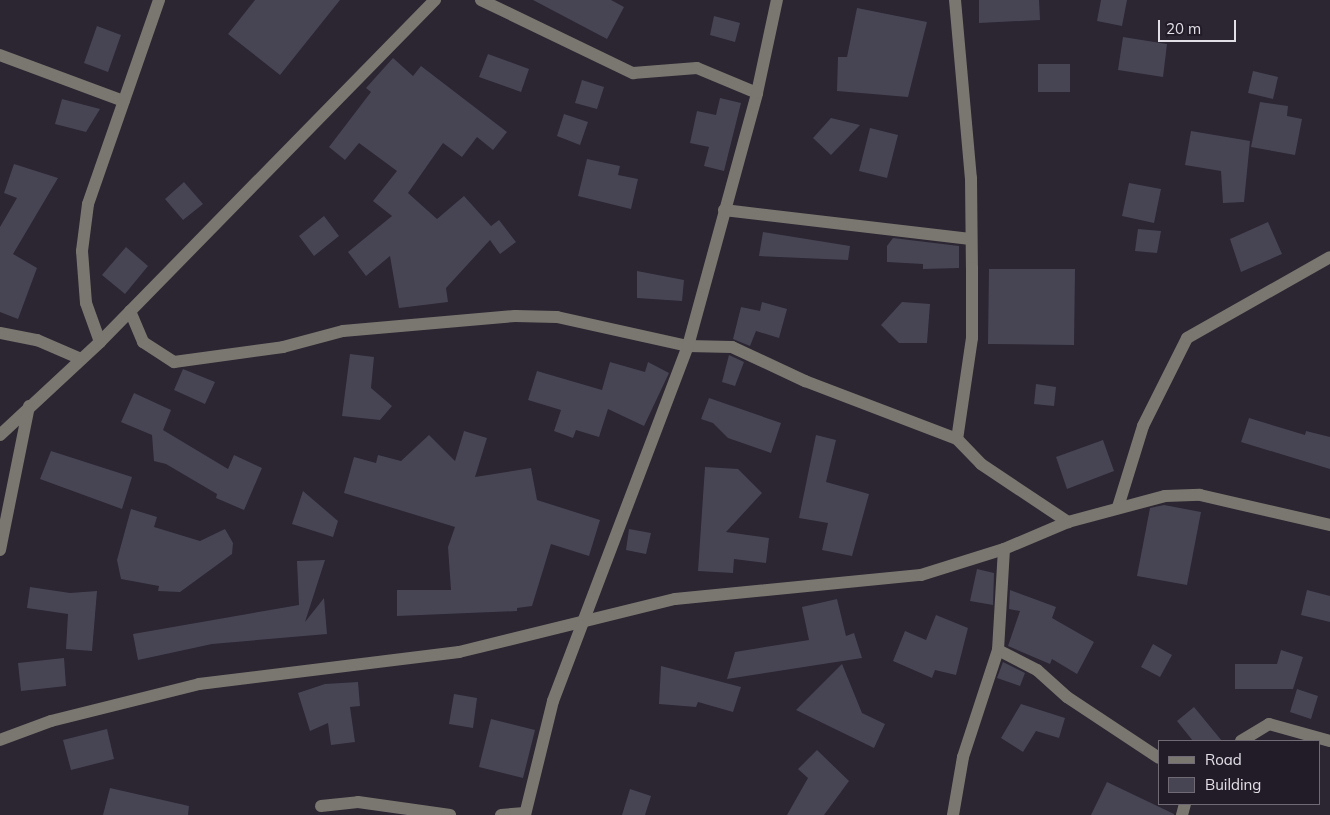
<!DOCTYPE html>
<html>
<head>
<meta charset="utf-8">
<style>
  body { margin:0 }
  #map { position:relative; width:1330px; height:815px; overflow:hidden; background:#2c2532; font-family:Mulish,sans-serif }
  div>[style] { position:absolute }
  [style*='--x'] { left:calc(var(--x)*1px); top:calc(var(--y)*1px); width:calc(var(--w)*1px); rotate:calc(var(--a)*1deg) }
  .building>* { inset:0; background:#474554 }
  .minor>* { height:12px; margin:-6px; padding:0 6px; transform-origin:6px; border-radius:6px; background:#7a7770 }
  span { translate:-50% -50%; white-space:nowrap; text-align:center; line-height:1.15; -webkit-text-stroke:5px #221c28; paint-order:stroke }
  .legend { position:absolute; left:1158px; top:740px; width:162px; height:65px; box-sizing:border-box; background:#221c28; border:1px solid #6f6a74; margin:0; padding:6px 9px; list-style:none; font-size:15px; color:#e3dfe7 }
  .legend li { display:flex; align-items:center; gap:10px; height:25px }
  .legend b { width:25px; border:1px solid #6f6a74 }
  .scale { position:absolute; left:1158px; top:20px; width:78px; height:22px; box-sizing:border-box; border:2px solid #e3dfe7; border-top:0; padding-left:6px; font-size:15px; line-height:18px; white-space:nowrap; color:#e3dfe7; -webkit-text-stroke:4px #221c28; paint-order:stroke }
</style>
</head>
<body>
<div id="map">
  <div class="building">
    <i style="clip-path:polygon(255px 0,340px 0,280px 75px,228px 34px)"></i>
    <i style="clip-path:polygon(533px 0,611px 0,624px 7px,607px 39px)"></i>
    <i style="clip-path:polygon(979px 0,1039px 0,1040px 20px,979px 23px)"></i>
    <i style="clip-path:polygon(1101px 0,1127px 0,1122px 26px,1097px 21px)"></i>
    <i style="clip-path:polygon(857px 8px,927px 22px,908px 97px,837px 91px,838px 57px,847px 57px)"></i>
    <i style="clip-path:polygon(714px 16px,740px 23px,735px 42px,710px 35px)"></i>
    <i style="clip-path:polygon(97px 26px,121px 35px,108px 72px,84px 63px)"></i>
    <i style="clip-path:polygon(1123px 37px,1167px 44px,1163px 77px,1118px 70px)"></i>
    <i style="clip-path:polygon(488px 54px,529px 69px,521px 92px,479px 77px)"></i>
    <i style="clip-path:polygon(393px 58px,413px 76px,421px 66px,507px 132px,493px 150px,477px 137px,462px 157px,443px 143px,408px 193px,437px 219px,464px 196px,491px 226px,499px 220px,516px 242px,500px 254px,490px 240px,446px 288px,448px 302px,399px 308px,390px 256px,366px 276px,348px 252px,392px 216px,373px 201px,397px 171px,359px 143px,345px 160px,329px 147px,371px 92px,366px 88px)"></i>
    <i style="clip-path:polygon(1038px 64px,1070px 64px,1070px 92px,1038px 92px)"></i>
    <i style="clip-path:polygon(1253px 71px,1278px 77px,1273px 99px,1248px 93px)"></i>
    <i style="clip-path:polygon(582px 80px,604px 87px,597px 109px,575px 103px)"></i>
    <i style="clip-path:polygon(720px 98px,741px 103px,724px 171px,704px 166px,709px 147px,690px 143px,697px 111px,716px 115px)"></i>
    <i style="clip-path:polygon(62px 99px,100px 109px,86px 132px,55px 124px)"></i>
    <i style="clip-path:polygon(1260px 102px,1288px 106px,1287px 116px,1302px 119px,1295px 155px,1251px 147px)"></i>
    <i style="clip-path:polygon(564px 114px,588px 122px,580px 145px,557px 136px)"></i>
    <i style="clip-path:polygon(831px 118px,860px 125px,831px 155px,813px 138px)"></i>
    <i style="clip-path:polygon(870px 128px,898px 135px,887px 178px,859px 171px)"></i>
    <i style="clip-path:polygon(1191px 131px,1250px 141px,1244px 202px,1223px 203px,1221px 171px,1185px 165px)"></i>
    <i style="clip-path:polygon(587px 159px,620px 166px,618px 175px,638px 179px,631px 209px,578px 196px)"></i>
    <i style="clip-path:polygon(14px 164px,58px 178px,13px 254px,37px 268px,18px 319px,0 312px,0 227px,17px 198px,4px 193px)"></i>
    <i style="clip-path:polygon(184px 182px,203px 204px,183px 220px,165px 199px)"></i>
    <i style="clip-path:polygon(1129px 183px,1161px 189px,1154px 223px,1122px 216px)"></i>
    <i style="clip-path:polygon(324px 216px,339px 236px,314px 256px,299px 236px)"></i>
    <i style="clip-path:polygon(1268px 222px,1282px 254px,1241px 272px,1230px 239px)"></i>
    <i style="clip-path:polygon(1138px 229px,1161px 231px,1157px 253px,1135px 251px)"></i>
    <i style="clip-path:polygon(763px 232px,850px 246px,848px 260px,759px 256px)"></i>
    <i style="clip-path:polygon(893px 238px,959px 246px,959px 268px,923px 269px,923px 264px,887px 262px,887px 246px)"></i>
    <i style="clip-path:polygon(126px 247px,148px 266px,125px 294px,102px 275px)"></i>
    <i style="clip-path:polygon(989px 269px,1075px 269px,1074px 345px,988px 344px)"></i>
    <i style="clip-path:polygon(637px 271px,684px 280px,682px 301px,637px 298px)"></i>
    <i style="clip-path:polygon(762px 302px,787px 309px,779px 338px,756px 331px,750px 346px,733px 339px,741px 307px,760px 311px)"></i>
    <i style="clip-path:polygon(902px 302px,930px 304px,927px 343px,899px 343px,881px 325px)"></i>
    <i style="clip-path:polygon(350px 354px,374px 357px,371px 388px,392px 406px,380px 420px,342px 416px)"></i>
    <i style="clip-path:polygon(729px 355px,744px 362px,735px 386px,722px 382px)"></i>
    <i style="clip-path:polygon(610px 362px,645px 372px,648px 362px,669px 373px,644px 426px,608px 409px,599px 437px,576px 430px,573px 438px,554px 431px,561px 410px,528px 400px,537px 371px,602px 390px)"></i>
    <i style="clip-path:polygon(183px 369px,215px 382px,205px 404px,174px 390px)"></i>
    <i style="clip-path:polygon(1036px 384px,1056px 387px,1054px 406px,1034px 404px)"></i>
    <i style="clip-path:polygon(134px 393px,171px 410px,163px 430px,228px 469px,234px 455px,262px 468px,244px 510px,216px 498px,217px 494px,166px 464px,154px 461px,152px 435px,121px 422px)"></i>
    <i style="clip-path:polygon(709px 398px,781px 423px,771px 453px,728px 438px,713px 423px,701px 419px)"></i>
    <i style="clip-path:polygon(1249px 418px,1305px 435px,1306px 431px,1330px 437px,1330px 469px,1241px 442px)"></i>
    <i style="clip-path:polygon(464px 431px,487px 438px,475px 477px,531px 468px,537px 500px,600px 520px,589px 556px,551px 544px,532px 606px,517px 608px,517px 611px,397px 616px,397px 590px,451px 590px,448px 547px,455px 527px,344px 493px,354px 457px,376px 463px,378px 455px,401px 461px,429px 435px,455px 461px)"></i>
    <i style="clip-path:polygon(816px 435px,836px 440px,826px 482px,869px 494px,852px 556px,822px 550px,828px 523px,799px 518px)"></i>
    <i style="clip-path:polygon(1103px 440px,1114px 471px,1067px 489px,1056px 457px)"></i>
    <i style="clip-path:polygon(51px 451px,132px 477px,122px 509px,40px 479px)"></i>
    <i style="clip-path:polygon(705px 467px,738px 469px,762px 493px,726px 532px,769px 538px,766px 563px,734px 559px,733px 573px,698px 571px)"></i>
    <i style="clip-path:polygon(303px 491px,338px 521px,333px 537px,292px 524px)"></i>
    <i style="clip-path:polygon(1164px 505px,1201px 512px,1187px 585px,1137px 576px,1150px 508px)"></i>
    <i style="clip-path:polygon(131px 509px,157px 517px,154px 527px,200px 541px,225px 529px,233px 543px,232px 554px,180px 592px,158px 591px,159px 586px,121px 579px,117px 560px)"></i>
    <i style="clip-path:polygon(629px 529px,651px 533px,646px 554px,626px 550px)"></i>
    <i style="clip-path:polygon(325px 560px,305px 622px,324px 598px,327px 634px,212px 644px,138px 660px,133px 634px,299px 605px,297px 561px)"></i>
    <i style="clip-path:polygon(977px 569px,994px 573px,993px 605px,970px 601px)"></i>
    <i style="clip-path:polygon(30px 587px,70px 593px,97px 591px,92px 651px,66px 649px,68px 614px,27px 608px)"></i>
    <i style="clip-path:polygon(1010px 590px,1056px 607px,1052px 618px,1094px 642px,1077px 674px,1052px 659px,1050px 664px,1008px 646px,1020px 611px,1009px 609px)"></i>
    <i style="clip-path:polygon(1307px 590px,1330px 596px,1330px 622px,1301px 615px)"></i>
    <i style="clip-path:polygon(837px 599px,846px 636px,854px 633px,862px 658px,727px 679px,735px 652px,809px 640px,802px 607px)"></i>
    <i style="clip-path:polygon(936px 615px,968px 628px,956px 675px,935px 670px,932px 678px,893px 661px,905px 631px,926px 640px)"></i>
    <i style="clip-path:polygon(1153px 644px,1172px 655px,1160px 677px,1141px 667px)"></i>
    <i style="clip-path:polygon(1281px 650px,1303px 657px,1293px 689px,1235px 689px,1235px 664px,1277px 664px)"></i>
    <i style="clip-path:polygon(64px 658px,66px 686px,21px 691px,18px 663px)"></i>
    <i style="clip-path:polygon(1003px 662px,1025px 673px,1020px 686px,997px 678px)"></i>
    <i style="clip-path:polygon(842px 664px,862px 713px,885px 724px,874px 748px,796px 710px)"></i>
    <i style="clip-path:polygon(661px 666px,741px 687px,733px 712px,698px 702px,696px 707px,659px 704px)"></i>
    <i style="clip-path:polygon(358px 682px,360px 706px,350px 707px,355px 742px,331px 745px,328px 723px,310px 731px,298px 693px,325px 684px)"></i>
    <i style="clip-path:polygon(1297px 689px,1318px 696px,1311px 719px,1290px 712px)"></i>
    <i style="clip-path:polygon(454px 694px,477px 698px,473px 728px,449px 724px)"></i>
    <i style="clip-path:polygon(1021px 704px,1065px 718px,1059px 738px,1036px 731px,1023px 752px,1001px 738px)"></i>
    <i style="clip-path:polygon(1194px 707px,1222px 741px,1193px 741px,1177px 721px)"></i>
    <i style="clip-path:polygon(491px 719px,535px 730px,523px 778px,479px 767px)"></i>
    <i style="clip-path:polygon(107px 729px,114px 759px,71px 770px,63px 740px)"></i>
    <i style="clip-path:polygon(817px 750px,849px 781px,824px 815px,787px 815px,808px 778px,798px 769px)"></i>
    <i style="clip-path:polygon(1107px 782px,1174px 814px,1174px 815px,1091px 815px)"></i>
    <i style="clip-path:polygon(110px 788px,189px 806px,188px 815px,103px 815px)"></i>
    <i style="clip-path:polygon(630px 789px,651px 796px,645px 815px,622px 815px)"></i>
  </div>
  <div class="minor">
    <i style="--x:481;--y:0;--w:169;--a:25.7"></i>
    <i style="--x:633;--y:73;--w:64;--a:-4.5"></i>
    <i style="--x:697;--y:68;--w:65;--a:22.6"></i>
    <i style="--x:955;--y:0;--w:179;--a:84.9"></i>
    <i style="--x:971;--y:178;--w:90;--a:89.4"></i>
    <i style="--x:972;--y:268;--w:70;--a:90"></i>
    <i style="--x:972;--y:338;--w:102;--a:98.4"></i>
    <i style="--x:0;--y:55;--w:132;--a:20.4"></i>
    <i style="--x:724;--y:210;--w:248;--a:6.7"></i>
    <i style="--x:130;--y:311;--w:34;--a:67"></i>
    <i style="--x:143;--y:342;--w:37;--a:33"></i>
    <i style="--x:174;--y:362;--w:110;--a:-7.8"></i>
    <i style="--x:283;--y:347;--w:62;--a:-14.9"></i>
    <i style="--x:343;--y:331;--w:173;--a:-5"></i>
    <i style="--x:515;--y:316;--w:42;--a:1.4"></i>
    <i style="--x:557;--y:317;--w:134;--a:12.5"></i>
    <i style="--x:688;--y:346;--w:44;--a:1.3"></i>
    <i style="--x:732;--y:347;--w:81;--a:25"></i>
    <i style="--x:805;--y:381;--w:163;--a:20.9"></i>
    <i style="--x:957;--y:439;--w:35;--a:46"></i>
    <i style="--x:981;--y:464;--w:105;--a:33.7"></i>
    <i style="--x:0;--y:333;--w:38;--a:11"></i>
    <i style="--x:37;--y:340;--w:48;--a:23.4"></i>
    <i style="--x:100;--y:342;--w:41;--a:-109.7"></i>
    <i style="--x:86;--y:303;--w:52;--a:-94.4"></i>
    <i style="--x:82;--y:251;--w:47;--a:-82.7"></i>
    <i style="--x:88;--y:204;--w:216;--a:-70.8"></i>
    <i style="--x:0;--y:435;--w:137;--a:-42.9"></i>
    <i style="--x:100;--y:342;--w:479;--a:-45.6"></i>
    <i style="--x:1118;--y:507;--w:85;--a:-72.8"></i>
    <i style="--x:1143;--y:426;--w:98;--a:-63.4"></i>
    <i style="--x:1187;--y:338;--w:164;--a:-29.5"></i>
    <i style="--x:0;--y:550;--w:147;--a:-78.6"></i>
    <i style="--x:998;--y:650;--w:44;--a:27.1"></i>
    <i style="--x:1037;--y:670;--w:40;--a:42"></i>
    <i style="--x:1067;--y:697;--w:110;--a:33.5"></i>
    <i style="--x:0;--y:740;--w:54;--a:-20.4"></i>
    <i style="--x:51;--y:721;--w:153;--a:-14"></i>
    <i style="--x:199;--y:684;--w:262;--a:-7"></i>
    <i style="--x:459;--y:652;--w:222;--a:-13.8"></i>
    <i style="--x:675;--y:599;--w:247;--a:-5.6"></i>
    <i style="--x:921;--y:575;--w:87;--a:-17.4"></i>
    <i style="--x:1004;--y:549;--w:69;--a:-22.9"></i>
    <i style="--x:1068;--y:522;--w:100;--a:-15"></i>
    <i style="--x:1165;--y:496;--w:35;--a:-2"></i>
    <i style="--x:1200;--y:495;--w:133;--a:13"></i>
    <i style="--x:1241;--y:741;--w:33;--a:-31"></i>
    <i style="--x:1269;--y:724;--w:63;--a:15.6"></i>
    <i style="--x:321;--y:806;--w:37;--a:-6"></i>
    <i style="--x:358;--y:802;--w:93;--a:8"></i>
    <i style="--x:501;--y:815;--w:24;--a:-5"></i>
    <i style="--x:525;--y:815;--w:117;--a:-76.2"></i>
    <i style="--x:553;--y:701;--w:380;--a:-69.2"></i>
    <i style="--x:688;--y:346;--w:262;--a:-74.7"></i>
    <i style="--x:757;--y:93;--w:95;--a:-77.9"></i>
    <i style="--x:953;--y:815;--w:59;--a:-80.2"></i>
    <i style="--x:963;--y:757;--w:113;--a:-71.9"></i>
    <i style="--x:998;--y:650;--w:101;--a:-86.6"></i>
    <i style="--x:1182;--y:815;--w:11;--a:-75"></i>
  </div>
  <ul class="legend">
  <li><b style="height:6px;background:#7a7770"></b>Road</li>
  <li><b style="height:14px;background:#474554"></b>Building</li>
  </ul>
  <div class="scale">20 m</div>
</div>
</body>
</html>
